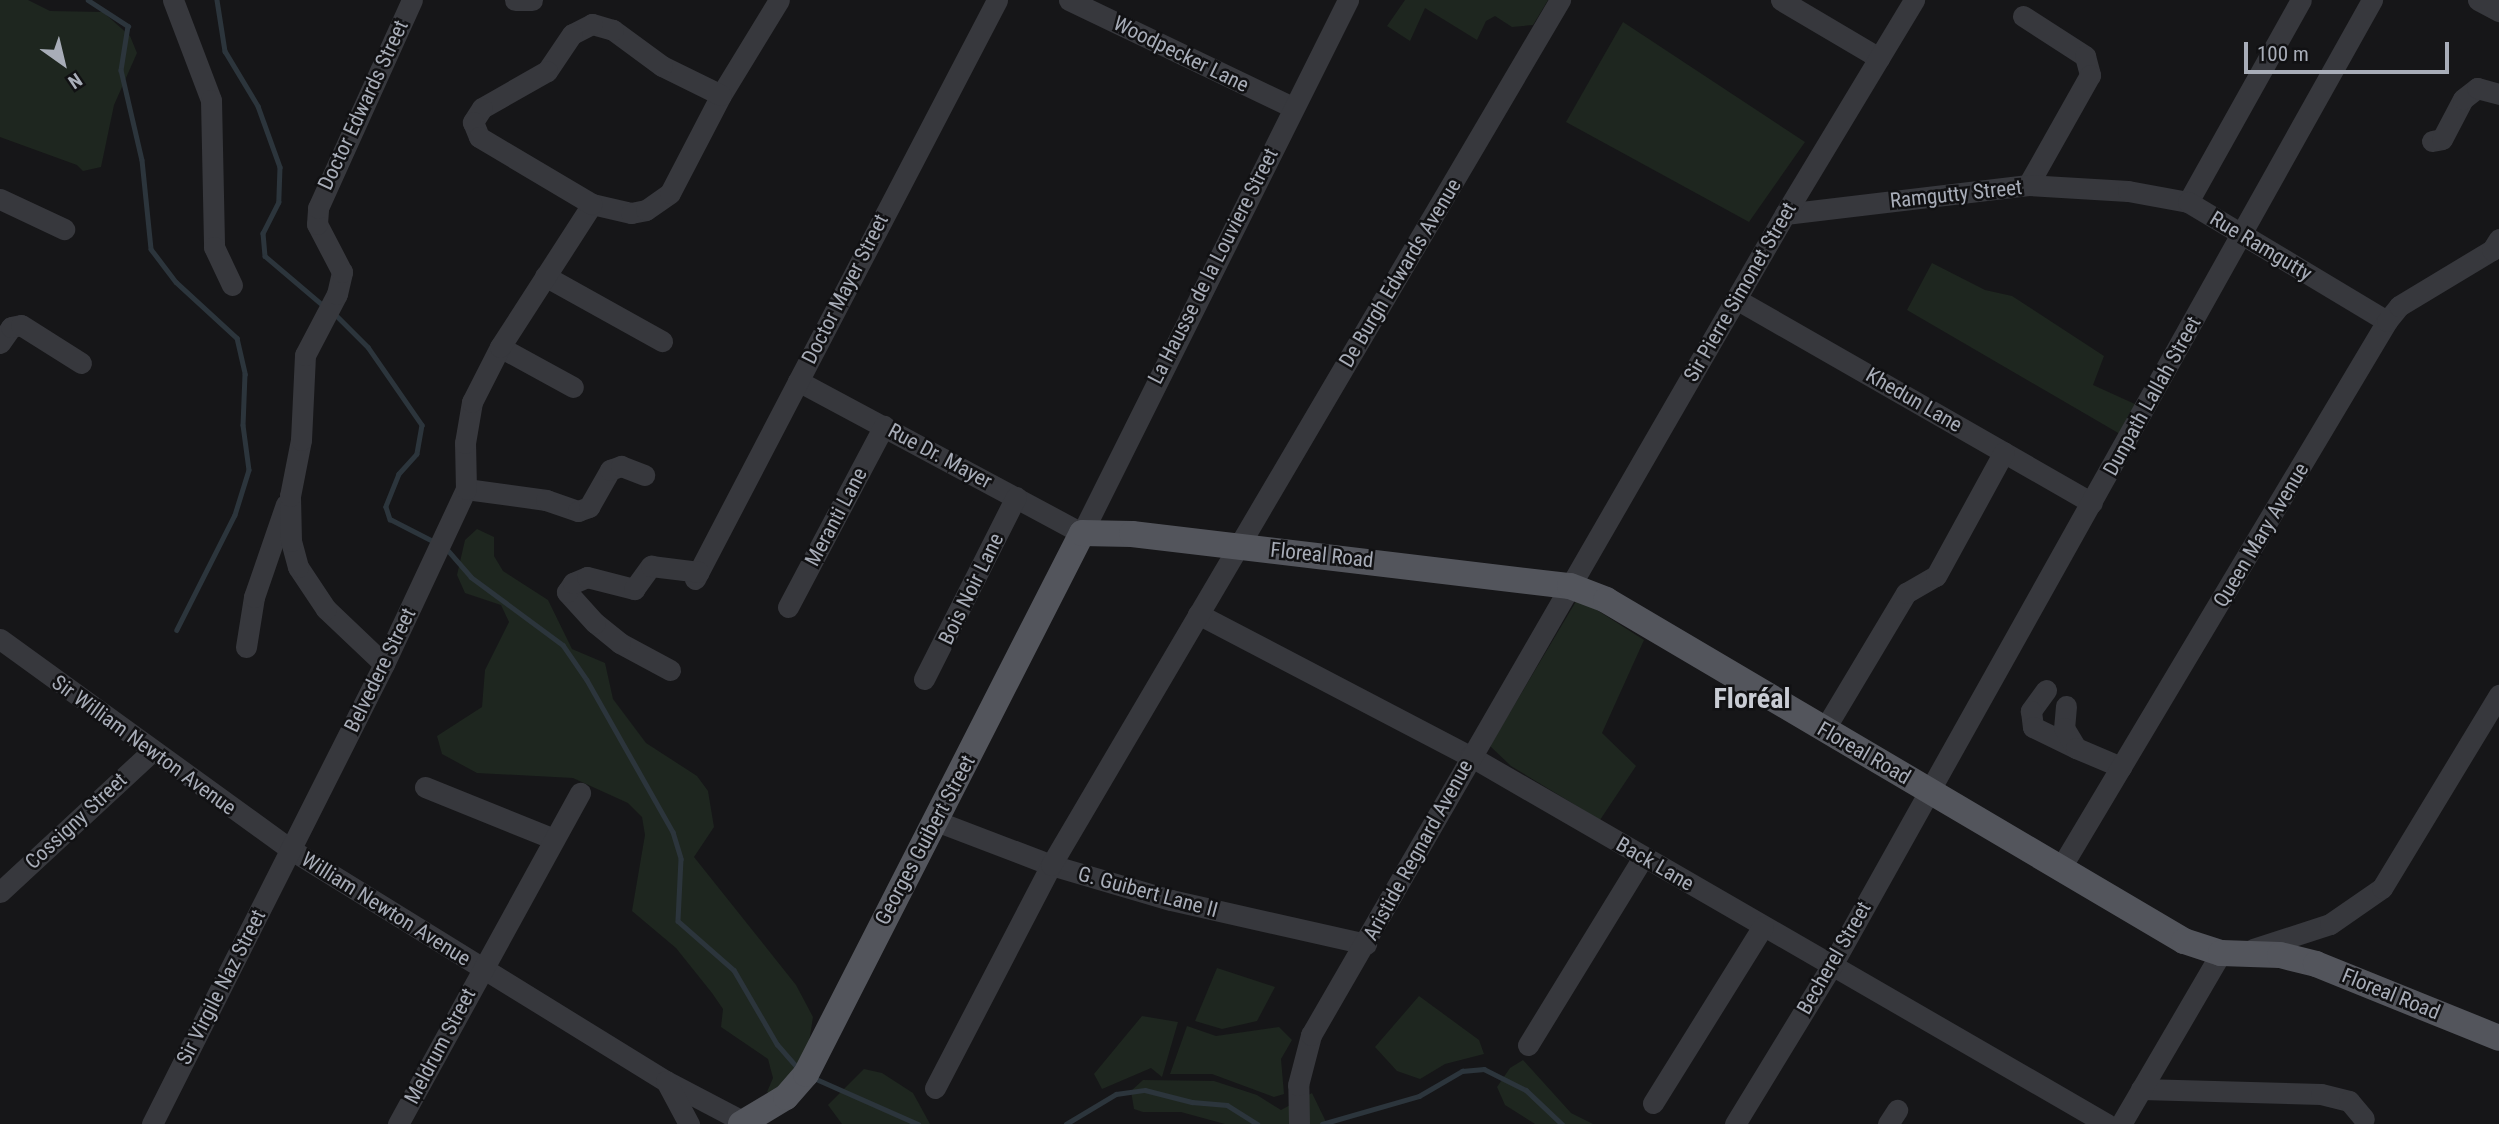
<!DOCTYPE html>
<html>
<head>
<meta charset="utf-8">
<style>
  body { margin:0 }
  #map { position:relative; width:2499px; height:1124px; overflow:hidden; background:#161618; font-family:"Roboto Condensed",sans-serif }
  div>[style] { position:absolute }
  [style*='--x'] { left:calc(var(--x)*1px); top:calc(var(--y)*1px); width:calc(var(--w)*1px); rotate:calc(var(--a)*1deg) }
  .green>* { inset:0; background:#1e261f }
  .stream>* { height:4.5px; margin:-2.25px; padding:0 2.25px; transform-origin:2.25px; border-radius:2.25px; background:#2c353c }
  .minor>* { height:21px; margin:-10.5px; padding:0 10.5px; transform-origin:10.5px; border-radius:10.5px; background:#37383d }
  .major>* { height:26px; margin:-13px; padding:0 13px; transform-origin:13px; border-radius:13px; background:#53555c }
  span { translate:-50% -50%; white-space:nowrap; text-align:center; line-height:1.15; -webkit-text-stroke:5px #111113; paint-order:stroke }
  .street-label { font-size:21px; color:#a8adb8 }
  .district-label { font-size:28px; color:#c9ccd4; font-weight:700 }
  .north { position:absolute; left:28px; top:28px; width:70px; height:70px; -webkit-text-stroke:5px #111113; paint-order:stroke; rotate:146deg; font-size:19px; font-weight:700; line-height:28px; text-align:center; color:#a8adb8 }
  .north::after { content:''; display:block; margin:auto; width:24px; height:32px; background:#a8adb8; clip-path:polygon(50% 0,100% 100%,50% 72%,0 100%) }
  .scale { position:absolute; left:2244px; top:42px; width:205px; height:32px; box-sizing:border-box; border:4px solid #a8adb8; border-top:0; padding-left:9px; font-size:21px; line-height:24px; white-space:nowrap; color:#a8adb8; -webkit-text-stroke:5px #111113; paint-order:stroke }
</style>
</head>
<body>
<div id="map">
  <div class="green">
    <i style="clip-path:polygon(0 0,28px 0,50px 11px,103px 12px,130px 36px,137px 53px,114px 105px,101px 167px,83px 171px,77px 165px,0 137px)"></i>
    <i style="clip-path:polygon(1405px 0,1548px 0,1533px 25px,1512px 27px,1495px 16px,1486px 21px,1477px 40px,1425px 8px,1410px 41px,1387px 26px)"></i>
    <i style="clip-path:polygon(1623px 22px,1805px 142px,1749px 222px,1566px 122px)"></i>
    <i style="clip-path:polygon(1932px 263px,1985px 290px,2012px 296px,2104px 356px,2093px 385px,2137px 405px,2120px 434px,1907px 310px)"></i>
    <i style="clip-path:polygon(477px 529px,494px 537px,494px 556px,503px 571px,548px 600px,572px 649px,605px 663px,613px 699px,646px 743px,697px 776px,708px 791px,714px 827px,694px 857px,796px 985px,813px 1017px,804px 1074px,777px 1099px,767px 1092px,773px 1078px,768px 1059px,721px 1027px,723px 1009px,712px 993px,676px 948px,632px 911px,645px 835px,642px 817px,628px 803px,573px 778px,477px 773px,442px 754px,437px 736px,482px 707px,485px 670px,509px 622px,501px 605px,465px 593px,457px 575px,465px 540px)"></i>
    <i style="clip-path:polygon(1578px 598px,1644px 640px,1602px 733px,1636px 766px,1600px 820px,1511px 766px,1490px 746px)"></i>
    <i style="clip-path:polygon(1217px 968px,1275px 987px,1257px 1021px,1222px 1029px,1195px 1021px)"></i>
    <i style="clip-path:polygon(1419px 996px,1479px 1040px,1484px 1054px,1445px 1064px,1420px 1079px,1397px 1071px,1375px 1047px)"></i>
    <i style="clip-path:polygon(1142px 1016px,1178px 1022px,1162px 1077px,1151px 1068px,1102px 1089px,1094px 1074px)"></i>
    <i style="clip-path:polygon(1187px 1026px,1216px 1036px,1279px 1027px,1292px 1040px,1281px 1059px,1284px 1094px,1274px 1097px,1212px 1074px,1170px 1074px)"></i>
    <i style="clip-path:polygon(1523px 1060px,1571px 1113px,1593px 1124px,1535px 1124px,1505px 1105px,1497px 1087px,1510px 1068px)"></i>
    <i style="clip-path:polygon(864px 1069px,882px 1073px,913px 1093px,930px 1124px,842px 1124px,828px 1105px)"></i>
    <i style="clip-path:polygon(1143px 1080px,1214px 1081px,1257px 1095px,1281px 1110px,1312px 1093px,1327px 1124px,1225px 1124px,1181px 1112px,1143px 1112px,1134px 1109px,1131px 1091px)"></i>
  </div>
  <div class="stream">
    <i style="--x:88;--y:0;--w:48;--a:33"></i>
    <i style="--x:128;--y:26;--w:45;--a:99"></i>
    <i style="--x:121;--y:70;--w:92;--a:76.9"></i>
    <i style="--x:142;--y:160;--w:89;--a:84.2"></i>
    <i style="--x:151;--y:249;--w:41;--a:52.9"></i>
    <i style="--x:176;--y:282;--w:83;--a:42.6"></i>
    <i style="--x:237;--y:338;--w:37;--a:77"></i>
    <i style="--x:245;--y:374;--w:51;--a:92.2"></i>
    <i style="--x:243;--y:425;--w:45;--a:82.4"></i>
    <i style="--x:249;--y:470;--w:47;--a:107.3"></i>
    <i style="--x:235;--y:515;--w:129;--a:116.8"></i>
    <i style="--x:217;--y:0;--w:52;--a:81.1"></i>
    <i style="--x:225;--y:51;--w:64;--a:59"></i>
    <i style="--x:258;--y:106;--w:65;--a:70.2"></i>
    <i style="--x:280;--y:167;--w:35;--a:92"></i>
    <i style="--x:279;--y:202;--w:35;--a:117"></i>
    <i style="--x:263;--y:233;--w:23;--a:85"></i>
    <i style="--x:265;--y:256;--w:77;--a:40.3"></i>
    <i style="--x:334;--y:313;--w:48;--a:45"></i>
    <i style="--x:368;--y:347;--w:95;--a:55.3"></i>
    <i style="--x:422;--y:425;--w:29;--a:100"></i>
    <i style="--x:417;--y:454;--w:27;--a:132"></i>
    <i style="--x:399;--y:474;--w:35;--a:112"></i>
    <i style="--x:386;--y:507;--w:13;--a:72"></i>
    <i style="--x:390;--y:519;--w:51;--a:27.1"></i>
    <i style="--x:446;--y:548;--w:38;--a:49"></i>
    <i style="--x:471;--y:577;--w:114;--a:36.5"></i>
    <i style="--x:563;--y:645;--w:42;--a:55.6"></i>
    <i style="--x:587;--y:680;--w:175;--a:60.5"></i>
    <i style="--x:673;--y:832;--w:28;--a:73"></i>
    <i style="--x:681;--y:859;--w:62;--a:92.8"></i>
    <i style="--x:678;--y:921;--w:74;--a:41.2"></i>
    <i style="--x:734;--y:970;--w:86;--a:59.8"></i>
    <i style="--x:777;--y:1044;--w:35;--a:49"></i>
    <i style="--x:814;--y:1078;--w:114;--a:23.9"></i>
    <i style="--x:1066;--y:1124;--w:58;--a:-31"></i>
    <i style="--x:1116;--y:1094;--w:29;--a:-8"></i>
    <i style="--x:1145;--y:1090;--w:49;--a:14.3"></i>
    <i style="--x:1192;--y:1102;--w:35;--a:5"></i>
    <i style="--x:1227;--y:1105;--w:36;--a:32"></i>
    <i style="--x:1322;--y:1124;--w:101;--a:-16.1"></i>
    <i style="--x:1419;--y:1096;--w:50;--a:-30.2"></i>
    <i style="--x:1462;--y:1071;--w:22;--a:-5"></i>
    <i style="--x:1484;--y:1069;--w:47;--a:26.6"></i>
    <i style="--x:1526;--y:1090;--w:50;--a:43.4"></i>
  </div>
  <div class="minor">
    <i style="--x:173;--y:0;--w:107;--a:69.2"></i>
    <i style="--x:211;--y:100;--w:147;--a:88.8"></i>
    <i style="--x:214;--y:247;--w:42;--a:64.7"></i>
    <i style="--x:515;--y:0;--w:17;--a:0"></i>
    <i style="--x:1069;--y:0;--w:247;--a:25.6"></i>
    <i style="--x:1781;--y:0;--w:114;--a:30.6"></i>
    <i style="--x:2478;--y:0;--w:24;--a:28"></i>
    <i style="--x:2023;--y:16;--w:74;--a:32.8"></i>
    <i style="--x:2085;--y:56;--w:20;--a:75"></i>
    <i style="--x:2090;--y:75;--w:126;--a:119.4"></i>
    <i style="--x:721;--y:95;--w:111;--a:-58.6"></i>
    <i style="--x:2432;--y:141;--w:10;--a:-11"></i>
    <i style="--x:2442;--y:139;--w:45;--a:-62.3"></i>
    <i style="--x:2463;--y:99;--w:18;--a:-38"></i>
    <i style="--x:2477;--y:88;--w:23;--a:15"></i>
    <i style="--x:0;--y:199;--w:71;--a:25.1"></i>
    <i style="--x:2188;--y:202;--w:231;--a:-60.8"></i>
    <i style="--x:1785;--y:214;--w:245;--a:-6.8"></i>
    <i style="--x:2028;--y:185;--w:100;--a:3.4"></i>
    <i style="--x:2128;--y:191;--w:61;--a:10.4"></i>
    <i style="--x:2188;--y:202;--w:232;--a:30.9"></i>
    <i style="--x:545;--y:276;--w:134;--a:29.1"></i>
    <i style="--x:1736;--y:299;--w:410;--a:29.8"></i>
    <i style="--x:0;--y:343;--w:19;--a:-55"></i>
    <i style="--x:11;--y:327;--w:10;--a:-11"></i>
    <i style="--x:21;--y:325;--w:71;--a:32.3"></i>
    <i style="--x:500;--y:347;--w:83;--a:28.7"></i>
    <i style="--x:798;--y:381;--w:322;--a:28.2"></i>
    <i style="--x:1082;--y:533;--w:596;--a:-63.48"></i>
    <i style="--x:466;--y:489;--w:81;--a:7.8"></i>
    <i style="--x:546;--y:500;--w:34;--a:19"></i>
    <i style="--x:578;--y:511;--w:12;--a:-20"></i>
    <i style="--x:589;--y:507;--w:43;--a:-60.4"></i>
    <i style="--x:610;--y:470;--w:12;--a:-20"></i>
    <i style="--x:621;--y:466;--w:25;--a:21"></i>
    <i style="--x:695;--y:579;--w:653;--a:-62.45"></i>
    <i style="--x:788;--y:607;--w:205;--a:-62.1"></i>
    <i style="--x:1198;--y:614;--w:307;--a:27.6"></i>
    <i style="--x:1470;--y:756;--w:736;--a:30.02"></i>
    <i style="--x:0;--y:639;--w:358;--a:35.9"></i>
    <i style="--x:290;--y:849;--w:442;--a:31.7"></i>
    <i style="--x:666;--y:1081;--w:90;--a:27.7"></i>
    <i style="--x:246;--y:647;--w:51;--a:-80.9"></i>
    <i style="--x:254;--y:597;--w:98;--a:-71"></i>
    <i style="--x:384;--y:664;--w:80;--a:-136.5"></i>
    <i style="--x:326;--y:609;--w:50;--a:-123.7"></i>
    <i style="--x:298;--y:567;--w:27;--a:-105"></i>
    <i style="--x:291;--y:541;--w:45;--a:-91.3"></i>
    <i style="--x:290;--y:496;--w:57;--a:-78.9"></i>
    <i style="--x:301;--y:440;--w:85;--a:-87.3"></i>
    <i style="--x:305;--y:355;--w:69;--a:-62.3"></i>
    <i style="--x:337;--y:294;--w:23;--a:-77"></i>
    <i style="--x:342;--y:272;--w:54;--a:-117.5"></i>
    <i style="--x:317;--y:224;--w:16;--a:-86"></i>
    <i style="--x:318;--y:208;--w:228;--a:-65.7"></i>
    <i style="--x:670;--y:670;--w:57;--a:-151.6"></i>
    <i style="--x:620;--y:643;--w:32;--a:-141"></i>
    <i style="--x:595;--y:623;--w:42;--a:-132.1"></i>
    <i style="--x:567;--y:592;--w:11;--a:-56"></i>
    <i style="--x:573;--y:583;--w:15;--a:-23"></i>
    <i style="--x:587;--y:577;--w:49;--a:14.3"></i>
    <i style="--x:634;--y:589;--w:29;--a:-54"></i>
    <i style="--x:651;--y:566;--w:48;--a:7.1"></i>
    <i style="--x:924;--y:679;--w:204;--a:-63.2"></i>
    <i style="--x:2046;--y:690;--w:26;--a:126"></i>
    <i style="--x:2031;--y:711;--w:16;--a:83"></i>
    <i style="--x:2033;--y:727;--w:48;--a:26"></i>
    <i style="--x:2066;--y:706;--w:22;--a:95"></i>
    <i style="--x:2064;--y:728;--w:23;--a:59"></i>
    <i style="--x:2076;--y:748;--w:49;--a:22.9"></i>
    <i style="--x:1824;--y:730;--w:160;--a:-59.1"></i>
    <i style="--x:1906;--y:593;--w:34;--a:-30"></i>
    <i style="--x:1936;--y:576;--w:141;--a:-61.3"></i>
    <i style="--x:425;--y:787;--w:139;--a:22"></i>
    <i style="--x:936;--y:821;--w:123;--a:20.9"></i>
    <i style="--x:1051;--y:865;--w:125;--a:16.3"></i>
    <i style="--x:1171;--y:900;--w:200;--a:12.7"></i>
    <i style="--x:2060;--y:869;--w:638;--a:-59.17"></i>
    <i style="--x:2387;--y:321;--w:19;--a:-51"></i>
    <i style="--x:2399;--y:306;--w:109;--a:-31.1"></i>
    <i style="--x:2492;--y:250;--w:13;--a:-58"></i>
    <i style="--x:0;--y:892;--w:207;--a:-42.8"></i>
    <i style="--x:2253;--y:949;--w:81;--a:-18"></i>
    <i style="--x:2330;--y:924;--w:63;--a:-34.7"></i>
    <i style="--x:2382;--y:888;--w:226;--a:-58.8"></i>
    <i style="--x:1528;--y:1045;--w:220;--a:-58.5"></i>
    <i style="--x:666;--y:1081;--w:49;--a:61.9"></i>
    <i style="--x:935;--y:1088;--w:251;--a:-62.5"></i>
    <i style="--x:1051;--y:865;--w:1004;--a:-59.53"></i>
    <i style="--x:2141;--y:1089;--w:180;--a:1.6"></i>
    <i style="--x:2321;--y:1094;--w:29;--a:14"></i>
    <i style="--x:2349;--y:1101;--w:23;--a:50"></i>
    <i style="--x:1653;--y:1103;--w:208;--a:-58.1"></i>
    <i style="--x:152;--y:1124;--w:515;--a:-63.24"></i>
    <i style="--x:384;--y:664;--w:193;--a:-64.9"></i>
    <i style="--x:466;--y:489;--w:46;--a:-91.2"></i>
    <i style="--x:465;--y:443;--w:42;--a:-80.3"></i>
    <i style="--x:472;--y:402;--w:62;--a:-63"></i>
    <i style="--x:500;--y:347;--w:170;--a:-57.2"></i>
    <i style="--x:592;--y:204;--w:40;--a:13"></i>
    <i style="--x:631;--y:213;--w:15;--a:-11"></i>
    <i style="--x:646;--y:210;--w:29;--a:-35"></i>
    <i style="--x:670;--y:193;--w:110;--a:-62.5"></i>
    <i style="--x:721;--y:95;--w:66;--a:-153.8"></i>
    <i style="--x:662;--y:66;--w:61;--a:-143.7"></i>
    <i style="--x:613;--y:30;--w:22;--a:-164"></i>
    <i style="--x:592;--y:24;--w:22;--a:153"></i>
    <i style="--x:572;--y:34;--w:45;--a:124"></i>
    <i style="--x:547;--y:71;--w:75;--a:150.4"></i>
    <i style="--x:482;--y:108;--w:17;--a:123"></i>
    <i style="--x:473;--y:122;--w:16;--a:68"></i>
    <i style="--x:479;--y:137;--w:131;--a:30.7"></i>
    <i style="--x:398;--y:1124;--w:378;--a:-61.2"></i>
    <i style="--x:1299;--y:1124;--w:39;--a:-91"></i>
    <i style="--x:1298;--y:1085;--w:52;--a:-75.4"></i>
    <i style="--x:1311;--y:1035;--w:948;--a:-60"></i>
    <i style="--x:1785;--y:214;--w:250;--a:-58.9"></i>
    <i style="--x:1735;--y:1124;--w:186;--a:-58.6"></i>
    <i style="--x:1832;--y:965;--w:1106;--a:-60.77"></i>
    <i style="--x:1888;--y:1124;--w:17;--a:-57"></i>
    <i style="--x:2121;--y:1124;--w:198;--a:-59.7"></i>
  </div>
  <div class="major">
    <i style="--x:741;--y:1124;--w:52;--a:-31"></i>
    <i style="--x:786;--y:1097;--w:30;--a:-49"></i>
    <i style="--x:806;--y:1074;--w:607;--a:-62.97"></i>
    <i style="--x:1082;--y:533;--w:50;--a:1.1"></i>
    <i style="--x:1132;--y:534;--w:441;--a:6.8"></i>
    <i style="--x:1570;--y:586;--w:39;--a:21"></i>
    <i style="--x:1606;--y:600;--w:671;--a:30.54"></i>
    <i style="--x:2184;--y:941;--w:39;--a:18"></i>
    <i style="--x:2221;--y:953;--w:59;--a:1.9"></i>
    <i style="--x:2280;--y:955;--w:37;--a:14"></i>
    <i style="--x:2316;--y:964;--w:197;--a:22"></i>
  </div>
  <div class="street-label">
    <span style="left:1181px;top:54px;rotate:26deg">Woodpecker Lane</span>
    <span style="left:363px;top:105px;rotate:-65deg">Doctor Edwards Street</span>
    <span style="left:1956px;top:194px;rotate:-6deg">Ramgutty Street</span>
    <span style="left:2261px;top:246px;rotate:31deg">Rue Ramgutty</span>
    <span style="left:1213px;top:266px;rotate:-63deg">La Hausse de la Louviere Street</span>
    <span style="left:1400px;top:273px;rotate:-59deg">De Burgh Edwards Avenue</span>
    <span style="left:845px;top:289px;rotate:-63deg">Doctor Mayer Street</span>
    <span style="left:1740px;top:292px;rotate:-60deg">Sir Pierre Simonet Street</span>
    <span style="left:2152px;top:396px;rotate:-61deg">Dunpath Lallah Street</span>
    <span style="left:1914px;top:400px;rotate:30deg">Khedun Lane</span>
    <span style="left:940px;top:456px;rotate:28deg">Rue Dr. Mayer</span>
    <span style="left:836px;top:517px;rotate:-62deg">Meranti Lane</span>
    <span style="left:2261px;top:535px;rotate:-59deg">Queen Mary Avenue</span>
    <span style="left:1322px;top:555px;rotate:6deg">Floreal Road</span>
    <span style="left:971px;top:589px;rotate:-64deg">Bois Noir Lane</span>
    <span style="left:380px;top:670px;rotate:-64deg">Belvedere Street</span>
    <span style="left:144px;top:745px;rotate:36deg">Sir William Newton Avenue</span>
    <span style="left:1864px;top:753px;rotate:30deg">Floreal Road</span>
    <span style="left:76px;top:821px;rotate:-43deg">Cossigny Street</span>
    <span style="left:925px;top:840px;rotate:-62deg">Georges Guibert Street</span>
    <span style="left:1418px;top:850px;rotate:-61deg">Aristide Regnard Avenue</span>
    <span style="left:1655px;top:864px;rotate:30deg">Back Lane</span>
    <span style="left:1148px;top:892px;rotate:15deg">G. Guibert Lane II</span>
    <span style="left:386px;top:909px;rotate:32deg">William Newton Avenue</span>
    <span style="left:1834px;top:958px;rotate:-60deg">Becherel Street</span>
    <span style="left:221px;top:987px;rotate:-63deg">Sir Virgile Naz Street</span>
    <span style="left:2391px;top:994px;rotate:22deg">Floreal Road</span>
    <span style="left:440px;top:1046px;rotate:-62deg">Meldrum Street</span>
  </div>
  <div class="district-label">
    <span style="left:1752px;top:699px">Floréal</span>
  </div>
  <div class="north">N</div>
  <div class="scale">100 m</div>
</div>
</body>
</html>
